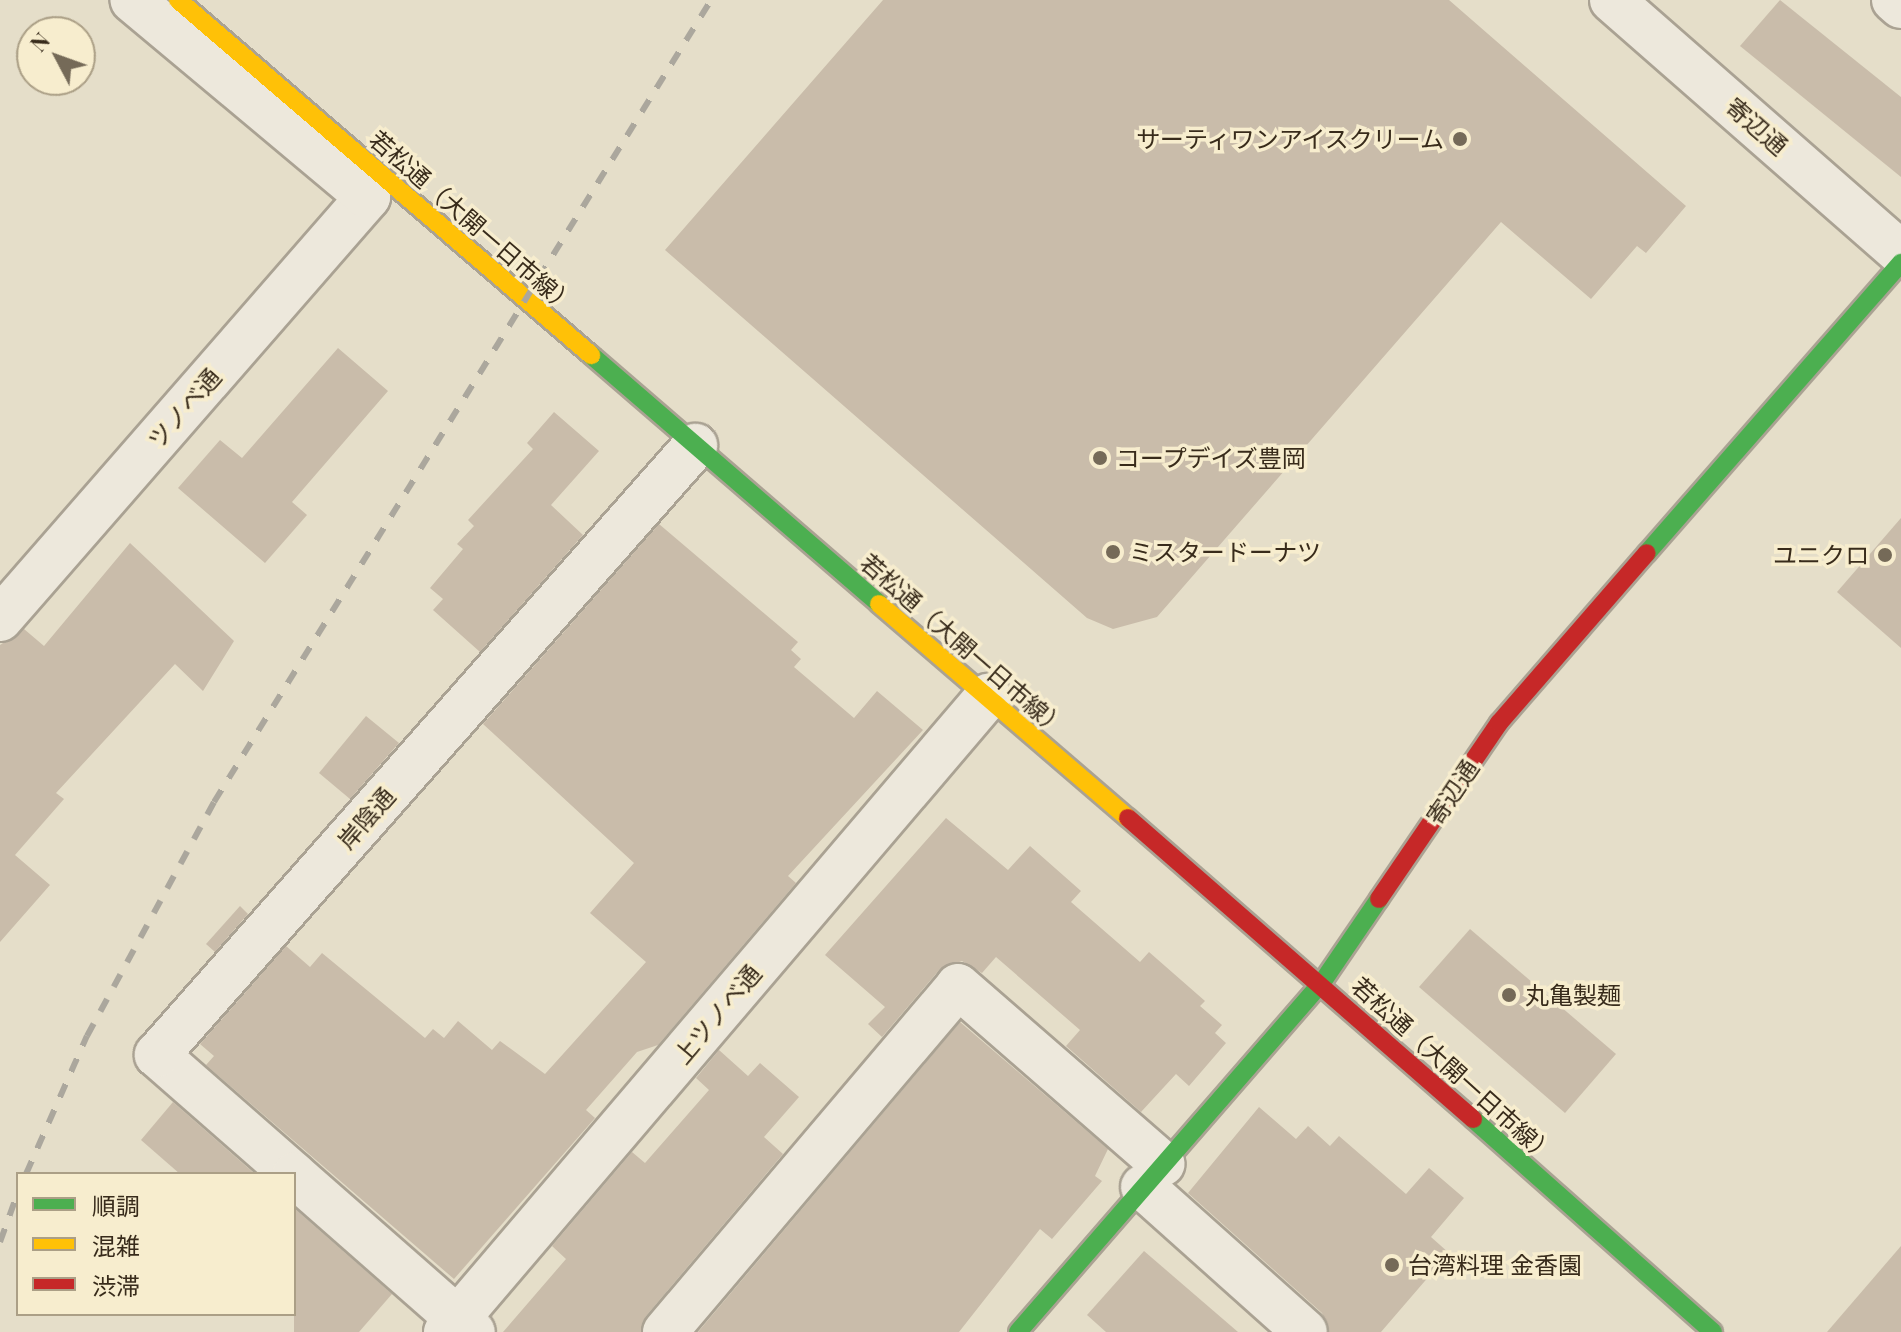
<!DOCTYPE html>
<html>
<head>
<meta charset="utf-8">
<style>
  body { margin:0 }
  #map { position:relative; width:1901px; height:1332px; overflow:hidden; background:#e5dec9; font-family:"Playfair Display","Noto Sans JP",serif }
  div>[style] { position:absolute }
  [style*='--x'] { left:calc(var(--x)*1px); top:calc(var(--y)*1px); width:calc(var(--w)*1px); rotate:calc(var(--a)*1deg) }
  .building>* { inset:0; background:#c9bcaa }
  .roads { filter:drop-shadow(2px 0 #aaa293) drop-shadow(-2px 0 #aaa293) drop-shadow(0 2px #aaa293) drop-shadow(0 -2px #aaa293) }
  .street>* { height:44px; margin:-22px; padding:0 22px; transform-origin:22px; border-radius:22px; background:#ede8dc }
  .fast>* { height:18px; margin:-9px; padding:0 9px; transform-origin:9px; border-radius:9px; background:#4caf50 }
  .slow>* { height:18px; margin:-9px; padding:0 9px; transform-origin:9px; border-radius:9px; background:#ffc107 }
  .jam>* { height:18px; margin:-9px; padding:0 9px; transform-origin:9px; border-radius:9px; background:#c62828 }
  .rail>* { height:6px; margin-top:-3px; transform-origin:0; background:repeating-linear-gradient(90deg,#aba79d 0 14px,transparent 0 28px) }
  .dots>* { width:22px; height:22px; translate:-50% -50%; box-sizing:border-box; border:4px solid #f7edce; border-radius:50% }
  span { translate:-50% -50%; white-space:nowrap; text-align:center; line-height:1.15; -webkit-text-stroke:7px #f7edce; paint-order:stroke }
  .street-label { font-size:24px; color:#382b1b }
  .poi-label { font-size:24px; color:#382b1b }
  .right { translate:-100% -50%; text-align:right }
  .left { translate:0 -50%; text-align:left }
  .legend { position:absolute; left:16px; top:1172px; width:280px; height:144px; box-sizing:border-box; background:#f7edce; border:2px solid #ab9f86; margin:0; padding:10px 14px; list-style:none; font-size:24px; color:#382b1b }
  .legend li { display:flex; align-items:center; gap:16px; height:40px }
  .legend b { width:40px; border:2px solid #ab9f86 }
  .north { position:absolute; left:16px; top:16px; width:80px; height:80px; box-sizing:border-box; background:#f7edce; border:2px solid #ab9f86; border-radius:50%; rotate:311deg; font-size:22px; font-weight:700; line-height:32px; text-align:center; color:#382b1b }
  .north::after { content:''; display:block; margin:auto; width:28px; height:36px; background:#756a58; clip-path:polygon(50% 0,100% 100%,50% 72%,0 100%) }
</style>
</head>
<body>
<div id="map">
  <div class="building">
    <i style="clip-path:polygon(883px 0,1449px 0,1686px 206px,1646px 253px,1637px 246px,1591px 299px,1501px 222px,1157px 617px,1113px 629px,1087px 618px,665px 250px)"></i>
    <i style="clip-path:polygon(1780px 0,1901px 97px,1901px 177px,1740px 46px)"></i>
    <i style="clip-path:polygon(338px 348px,388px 391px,292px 502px,307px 515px,265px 563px,178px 488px,220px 440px,242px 458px)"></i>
    <i style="clip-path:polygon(554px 412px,599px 451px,551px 505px,583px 535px,480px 652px,433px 610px,443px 599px,430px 588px,463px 549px,457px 544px,474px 526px,468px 520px,533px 449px,527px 443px)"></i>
    <i style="clip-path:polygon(1901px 518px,1901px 648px,1837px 592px)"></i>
    <i style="clip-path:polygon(659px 524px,798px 642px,791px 650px,801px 659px,794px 667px,854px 718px,877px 691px,923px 730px,788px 876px,796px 883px,658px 1045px,637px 1052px,586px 1110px,595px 1118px,454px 1279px,206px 1065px,214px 1056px,200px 1044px,286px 946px,310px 967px,322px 953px,425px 1038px,433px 1029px,444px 1038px,458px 1021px,492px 1050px,500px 1041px,545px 1074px,646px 962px,590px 913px,634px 863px,483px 724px)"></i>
    <i style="clip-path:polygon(130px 543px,234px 641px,203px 691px,175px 664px,56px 793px,64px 799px,15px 855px,50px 885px,0 942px,0 645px,24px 629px,44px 646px)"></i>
    <i style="clip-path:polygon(366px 716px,399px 743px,350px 799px,319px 773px)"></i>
    <i style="clip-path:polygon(946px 818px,1008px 870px,1030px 846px,1081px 891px,1071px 902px,1140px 962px,1149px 952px,1205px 1001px,1200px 1006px,1222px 1025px,1215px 1033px,1226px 1043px,1189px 1086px,1176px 1074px,1141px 1112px,1066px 1046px,1080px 1030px,996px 957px,982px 973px,962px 961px,940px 969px,882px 1037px,868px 1024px,885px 1007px,825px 955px)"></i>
    <i style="clip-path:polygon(240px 906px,248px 914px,215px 952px,206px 944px)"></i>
    <i style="clip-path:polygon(1470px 929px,1616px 1054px,1565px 1113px,1419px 987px)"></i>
    <i style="clip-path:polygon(960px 1022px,1108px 1149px,1095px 1176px,1102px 1181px,1052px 1239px,1040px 1229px,959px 1332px,698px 1332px)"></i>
    <i style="clip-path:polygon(719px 1050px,748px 1076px,760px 1063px,799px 1097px,764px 1137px,783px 1154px,646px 1316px,641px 1332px,503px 1332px,566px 1259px,552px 1246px,632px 1152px,645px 1163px,709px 1090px,696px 1078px)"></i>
    <i style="clip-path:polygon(173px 1102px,255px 1174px,180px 1174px,141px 1140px)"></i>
    <i style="clip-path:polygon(1259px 1107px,1296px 1139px,1308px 1126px,1330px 1146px,1339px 1136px,1406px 1194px,1429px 1168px,1464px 1198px,1431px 1237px,1449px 1253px,1381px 1332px,1329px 1332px,1322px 1313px,1188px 1193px)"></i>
    <i style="clip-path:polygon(294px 1208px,392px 1294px,359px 1332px,294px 1332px)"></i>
    <i style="clip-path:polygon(1901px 1246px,1901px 1332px,1827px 1332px)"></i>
    <i style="clip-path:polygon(1144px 1251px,1238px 1332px,1106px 1332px,1087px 1315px)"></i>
  </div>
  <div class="roads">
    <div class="street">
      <i style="--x:1612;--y:0;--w:384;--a:41.2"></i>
      <i style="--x:1894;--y:0;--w:9;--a:41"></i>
      <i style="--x:0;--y:619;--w:560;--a:-48.91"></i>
      <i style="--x:368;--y:197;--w:307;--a:-140.1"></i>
      <i style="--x:293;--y:1174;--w:181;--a:-138.8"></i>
      <i style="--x:157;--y:1055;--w:813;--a:-48.54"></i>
      <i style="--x:294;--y:1175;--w:238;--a:41.3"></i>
      <i style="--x:1143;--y:1187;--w:217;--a:41.8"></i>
      <i style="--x:446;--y:1332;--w:836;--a:-49.56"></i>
      <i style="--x:665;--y:1332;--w:453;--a:-49.7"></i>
      <i style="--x:958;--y:986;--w:271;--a:41"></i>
    </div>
    <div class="fast">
      <i style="--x:591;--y:355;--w:381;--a:40.8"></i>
      <i style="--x:1647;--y:553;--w:386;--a:-48.8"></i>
      <i style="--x:1473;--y:1119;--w:321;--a:41.6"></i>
      <i style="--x:1018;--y:1332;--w:461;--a:-49"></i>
      <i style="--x:1321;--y:984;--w:103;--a:-55.7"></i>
    </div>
    <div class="slow">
      <i style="--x:178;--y:0;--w:545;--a:40.68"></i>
      <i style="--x:879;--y:604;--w:328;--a:40.7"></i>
    </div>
    <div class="jam">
      <i style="--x:1128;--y:818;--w:458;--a:41.1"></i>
      <i style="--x:1379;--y:899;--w:213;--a:-55.7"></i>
      <i style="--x:1499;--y:723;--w:225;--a:-49"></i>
    </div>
  </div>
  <div class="rail">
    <i style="--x:26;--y:1174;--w:151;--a:-66.2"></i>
    <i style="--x:87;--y:1036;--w:266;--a:-61.5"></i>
    <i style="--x:214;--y:802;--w:944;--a:-58.21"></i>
    <i style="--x:0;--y:1242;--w:53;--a:-70.2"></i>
  </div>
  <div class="dots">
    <i style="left:1460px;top:139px;background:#756a58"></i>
    <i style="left:1100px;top:458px;background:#756a58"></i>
    <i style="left:1113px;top:552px;background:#756a58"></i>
    <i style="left:1885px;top:555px;background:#756a58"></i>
    <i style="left:1509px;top:995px;background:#756a58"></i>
    <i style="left:1392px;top:1265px;background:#756a58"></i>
  </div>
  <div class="street-label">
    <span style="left:1757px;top:126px;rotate:41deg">寄辺通</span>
    <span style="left:473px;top:222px;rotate:41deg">若松通（大開一日市線）</span>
    <span style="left:184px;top:408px;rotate:-49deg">ツノベ通</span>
    <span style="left:964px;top:645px;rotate:41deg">若松通（大開一日市線）</span>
    <span style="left:1452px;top:792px;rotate:-56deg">寄辺通</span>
    <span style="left:366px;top:818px;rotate:-49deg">岸陰通</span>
    <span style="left:717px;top:1014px;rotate:-50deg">上ツノベ通</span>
    <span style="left:1454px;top:1070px;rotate:42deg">若松通（大開一日市線）</span>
  </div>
  <div class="poi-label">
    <span class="right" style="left:1444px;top:139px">サーティワンアイスクリーム</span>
    <span class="left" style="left:1116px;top:458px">コープデイズ豊岡</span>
    <span class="left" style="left:1129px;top:552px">ミスタードーナツ</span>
    <span class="right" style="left:1869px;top:555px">ユニクロ</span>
    <span class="left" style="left:1525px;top:995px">丸亀製麺</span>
    <span class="left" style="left:1408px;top:1265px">台湾料理 金香園</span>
  </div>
  <ul class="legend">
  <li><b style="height:10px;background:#4caf50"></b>順調</li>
  <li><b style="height:10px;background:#ffc107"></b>混雑</li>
  <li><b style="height:10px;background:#c62828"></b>渋滞</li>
  </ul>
  <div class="north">N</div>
</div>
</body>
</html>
